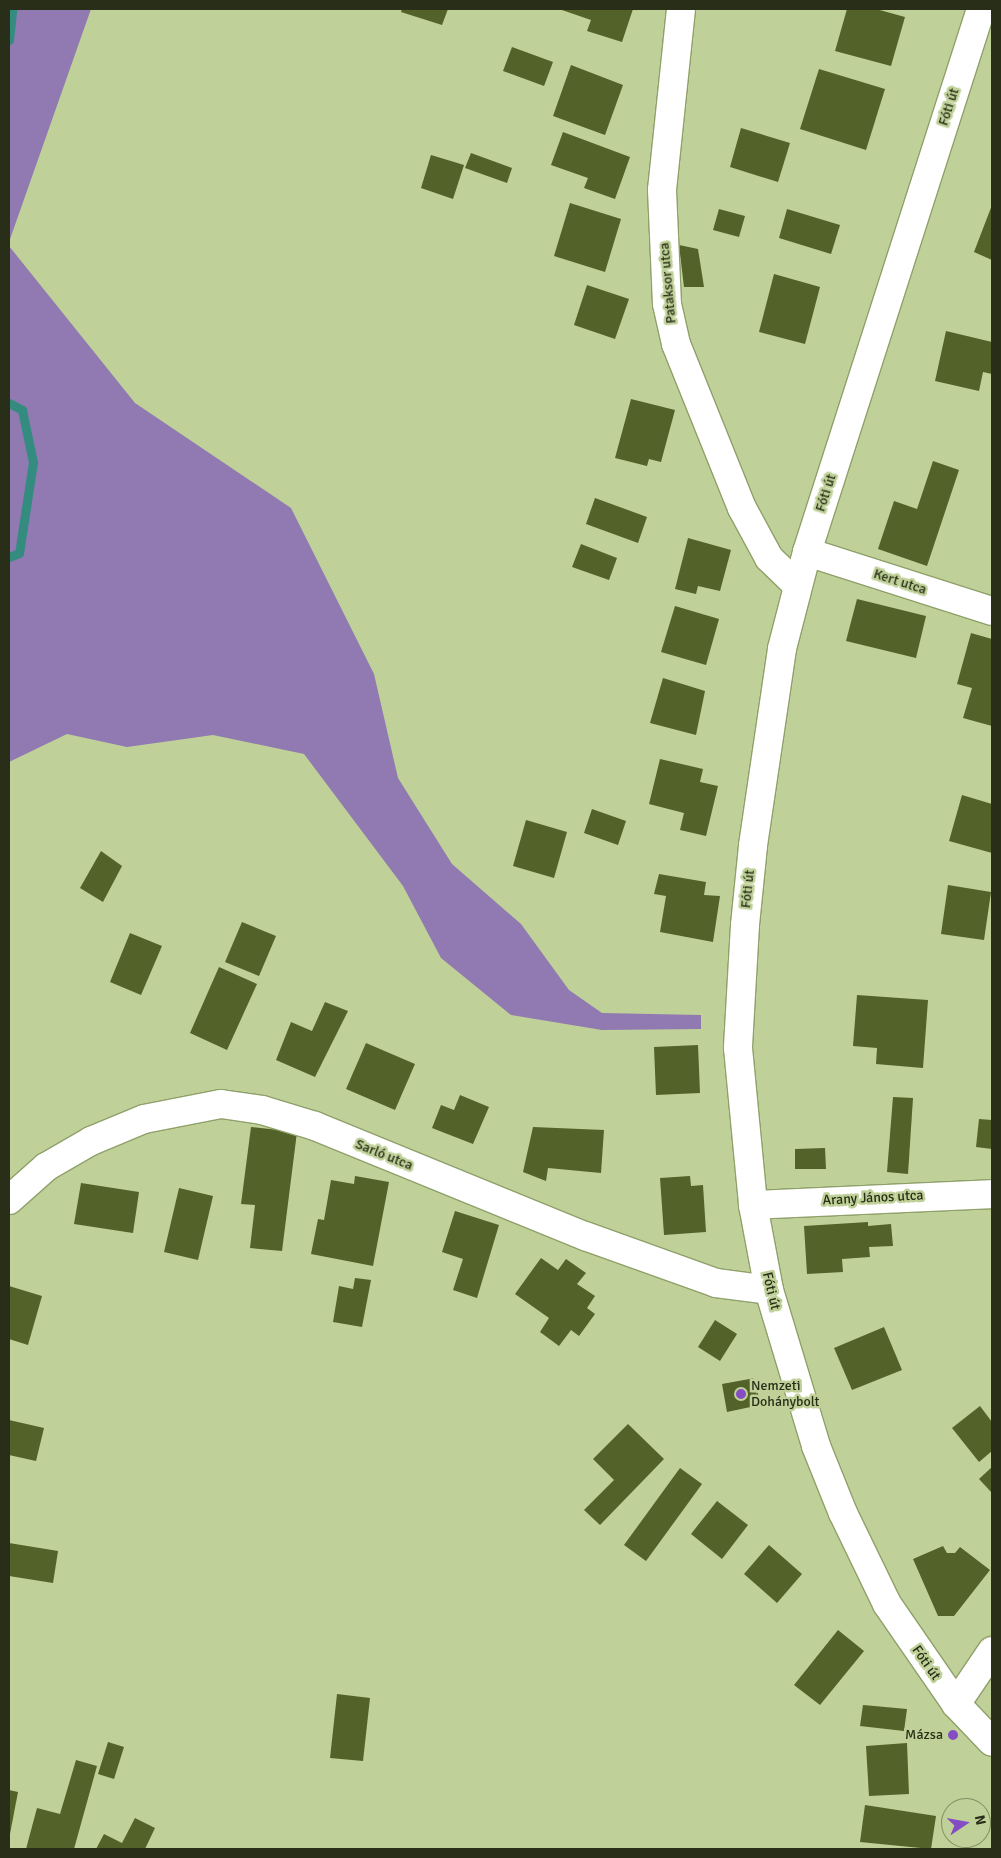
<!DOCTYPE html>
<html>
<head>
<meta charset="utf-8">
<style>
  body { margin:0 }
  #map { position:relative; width:1001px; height:1858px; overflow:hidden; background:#bfd198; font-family:Signika,sans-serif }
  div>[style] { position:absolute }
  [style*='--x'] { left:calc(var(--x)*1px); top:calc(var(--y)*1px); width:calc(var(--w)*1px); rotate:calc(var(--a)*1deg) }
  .forest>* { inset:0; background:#907ab1 }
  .stream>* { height:9px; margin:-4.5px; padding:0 4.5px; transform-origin:4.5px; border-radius:4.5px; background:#348b7f }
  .building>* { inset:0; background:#526228 }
  .roads { filter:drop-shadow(1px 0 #8fa06a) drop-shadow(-1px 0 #8fa06a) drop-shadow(0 1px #8fa06a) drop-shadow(0 -1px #8fa06a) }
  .minor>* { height:28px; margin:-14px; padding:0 14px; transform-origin:14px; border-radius:14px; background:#fff }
  .major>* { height:28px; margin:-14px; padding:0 14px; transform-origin:14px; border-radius:14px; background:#fff }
  .dots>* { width:14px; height:14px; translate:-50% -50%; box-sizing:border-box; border:2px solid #bfd198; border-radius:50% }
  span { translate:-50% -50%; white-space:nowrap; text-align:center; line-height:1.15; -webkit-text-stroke:5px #bfd198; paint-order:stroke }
  .street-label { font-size:14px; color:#282e18 }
  .poi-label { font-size:14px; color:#282e18 }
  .left { translate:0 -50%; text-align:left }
  .right { translate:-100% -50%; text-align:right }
  .frame { position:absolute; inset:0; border:10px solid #282e18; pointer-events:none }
  .north { position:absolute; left:941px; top:1798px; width:50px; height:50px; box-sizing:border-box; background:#bfd198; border:1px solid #839065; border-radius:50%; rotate:78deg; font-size:14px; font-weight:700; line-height:20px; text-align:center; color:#282e18 }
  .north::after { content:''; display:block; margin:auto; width:18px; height:22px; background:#854dc4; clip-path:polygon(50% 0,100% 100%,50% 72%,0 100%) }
</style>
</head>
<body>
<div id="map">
  <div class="forest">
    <i style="clip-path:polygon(9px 9px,91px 9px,9px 242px)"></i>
    <i style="clip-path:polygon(9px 246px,135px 403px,291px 508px,374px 674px,398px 778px,452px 864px,521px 924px,569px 990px,602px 1013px,701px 1015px,701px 1029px,602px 1030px,511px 1015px,441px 958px,403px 886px,304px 754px,213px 735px,127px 747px,67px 734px,9px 762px)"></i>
  </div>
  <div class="stream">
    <i style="--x:9;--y:40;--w:31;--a:-84"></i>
    <i style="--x:9;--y:403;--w:15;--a:28"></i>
    <i style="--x:22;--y:410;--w:53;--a:78.1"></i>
    <i style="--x:33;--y:462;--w:92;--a:98.7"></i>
    <i style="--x:19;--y:553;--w:11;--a:158"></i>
  </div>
  <div class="building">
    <i style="clip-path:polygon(402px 9px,448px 9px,442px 25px,401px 12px)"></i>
    <i style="clip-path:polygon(559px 9px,633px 9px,622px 42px,587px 31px,591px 20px)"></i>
    <i style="clip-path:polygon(847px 9px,876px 9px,905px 17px,891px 66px,835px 51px)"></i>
    <i style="clip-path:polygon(512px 47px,553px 62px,544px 86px,503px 71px)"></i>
    <i style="clip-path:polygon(571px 65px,623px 85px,605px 135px,553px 116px)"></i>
    <i style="clip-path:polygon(819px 69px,885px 89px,866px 150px,800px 129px)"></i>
    <i style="clip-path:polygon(741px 128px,790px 143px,778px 182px,730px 167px)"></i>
    <i style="clip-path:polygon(563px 132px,630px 157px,615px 199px,584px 188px,588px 178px,551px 165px)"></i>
    <i style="clip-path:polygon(471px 153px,512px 168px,507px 183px,465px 168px)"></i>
    <i style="clip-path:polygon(431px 155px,464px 165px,453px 199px,421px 188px)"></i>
    <i style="clip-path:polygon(570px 203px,621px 219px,605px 272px,554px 256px)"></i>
    <i style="clip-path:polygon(992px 205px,992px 260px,974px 252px)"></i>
    <i style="clip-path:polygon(719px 209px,745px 216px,739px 237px,713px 230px)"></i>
    <i style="clip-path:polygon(787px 209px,840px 225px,831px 254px,779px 238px)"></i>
    <i style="clip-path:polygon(679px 245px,698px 249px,704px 287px,684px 287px)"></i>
    <i style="clip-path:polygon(774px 274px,820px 287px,805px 344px,759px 332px)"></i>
    <i style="clip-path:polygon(587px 285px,629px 299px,615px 339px,574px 325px)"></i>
    <i style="clip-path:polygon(946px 331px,992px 342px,992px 374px,983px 372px,979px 391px,935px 381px)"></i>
    <i style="clip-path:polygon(631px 399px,675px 410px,661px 462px,649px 459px,647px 466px,615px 458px)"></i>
    <i style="clip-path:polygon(933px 461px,959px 470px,927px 566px,878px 549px,894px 501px,917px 509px)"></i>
    <i style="clip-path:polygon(595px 498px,647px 517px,638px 543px,586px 524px)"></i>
    <i style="clip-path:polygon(688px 538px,731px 550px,720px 591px,698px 586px,696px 594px,675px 589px)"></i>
    <i style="clip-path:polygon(581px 544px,617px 558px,609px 580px,572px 567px)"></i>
    <i style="clip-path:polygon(857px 599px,926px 616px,916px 658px,846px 641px)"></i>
    <i style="clip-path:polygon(675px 606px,719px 619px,706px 665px,661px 652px)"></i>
    <i style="clip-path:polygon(971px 633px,992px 639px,992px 726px,963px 718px,972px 688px,957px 684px)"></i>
    <i style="clip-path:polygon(663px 678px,705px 691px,696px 735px,650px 723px)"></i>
    <i style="clip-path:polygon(660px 759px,703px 769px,700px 782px,718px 786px,706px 836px,680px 830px,684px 813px,649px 804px)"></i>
    <i style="clip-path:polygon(962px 795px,992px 804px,992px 853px,949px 841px)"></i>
    <i style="clip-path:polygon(592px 809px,626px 821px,618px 845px,584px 833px)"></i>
    <i style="clip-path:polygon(526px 820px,567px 832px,554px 878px,513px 866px)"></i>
    <i style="clip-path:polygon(101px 851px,122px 866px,103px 902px,80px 888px)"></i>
    <i style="clip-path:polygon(659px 874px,706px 882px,704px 895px,720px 896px,713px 942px,660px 932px,666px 896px,654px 894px)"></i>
    <i style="clip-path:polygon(948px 885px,991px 892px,984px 940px,941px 934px)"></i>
    <i style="clip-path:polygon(242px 922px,276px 936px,259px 976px,225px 962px)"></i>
    <i style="clip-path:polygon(130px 933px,162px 946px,141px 995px,110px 982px)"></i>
    <i style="clip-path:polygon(219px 967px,257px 984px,227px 1050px,190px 1033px)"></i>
    <i style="clip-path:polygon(857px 995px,928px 1000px,923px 1068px,876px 1064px,877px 1048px,853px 1046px)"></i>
    <i style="clip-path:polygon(325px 1002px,348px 1011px,315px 1077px,276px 1060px,291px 1022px,312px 1031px)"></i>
    <i style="clip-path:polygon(366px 1043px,415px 1064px,395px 1110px,346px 1089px)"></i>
    <i style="clip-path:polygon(698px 1045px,700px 1093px,656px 1095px,654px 1047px)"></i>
    <i style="clip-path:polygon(460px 1095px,489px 1107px,473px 1144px,432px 1128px,441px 1105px,454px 1110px)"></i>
    <i style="clip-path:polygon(893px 1097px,913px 1098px,908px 1174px,887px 1172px)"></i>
    <i style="clip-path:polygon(979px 1119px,992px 1120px,992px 1149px,976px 1147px)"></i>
    <i style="clip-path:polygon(251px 1127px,297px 1132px,282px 1251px,250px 1248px,255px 1205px,241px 1204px)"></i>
    <i style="clip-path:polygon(533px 1127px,604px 1130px,601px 1173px,548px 1168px,546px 1181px,523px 1172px)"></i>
    <i style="clip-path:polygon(825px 1148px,826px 1169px,795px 1169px,795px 1149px)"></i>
    <i style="clip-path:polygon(355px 1176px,389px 1182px,373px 1266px,311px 1254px,318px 1219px,324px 1220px,331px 1180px,354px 1184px)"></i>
    <i style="clip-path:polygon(690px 1176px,691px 1186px,703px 1185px,706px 1232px,664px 1235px,660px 1178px)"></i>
    <i style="clip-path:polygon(81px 1183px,139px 1192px,133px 1233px,74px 1224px)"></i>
    <i style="clip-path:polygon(179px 1188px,213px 1196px,198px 1260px,164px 1252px)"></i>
    <i style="clip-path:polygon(455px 1211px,499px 1225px,477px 1298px,453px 1290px,463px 1259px,442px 1252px)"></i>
    <i style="clip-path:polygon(868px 1222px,868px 1226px,891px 1224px,893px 1246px,869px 1247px,870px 1257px,842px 1259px,843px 1272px,807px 1274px,804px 1226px)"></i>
    <i style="clip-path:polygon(541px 1258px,558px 1270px,566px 1259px,586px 1273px,577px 1284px,595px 1296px,587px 1308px,595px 1314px,579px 1336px,571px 1330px,559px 1346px,540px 1332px,549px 1318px,515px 1294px)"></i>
    <i style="clip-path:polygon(355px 1278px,371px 1280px,362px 1327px,333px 1322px,339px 1286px,353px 1289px)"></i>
    <i style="clip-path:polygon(9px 1286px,42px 1296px,28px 1345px,9px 1339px)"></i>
    <i style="clip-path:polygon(715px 1320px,737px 1334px,720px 1361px,698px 1347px)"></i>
    <i style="clip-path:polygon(884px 1327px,902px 1370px,852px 1390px,834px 1348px)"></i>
    <i style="clip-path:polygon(755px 1378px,760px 1405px,727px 1412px,722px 1384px)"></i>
    <i style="clip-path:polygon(980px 1406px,992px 1422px,992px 1451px,979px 1462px,952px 1428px)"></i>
    <i style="clip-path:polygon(9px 1420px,44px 1428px,36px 1461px,9px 1455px)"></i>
    <i style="clip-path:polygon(628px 1424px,664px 1459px,600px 1525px,584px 1510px,614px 1480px,593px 1459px)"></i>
    <i style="clip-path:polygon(992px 1467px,992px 1493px,979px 1479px)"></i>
    <i style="clip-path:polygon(680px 1468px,702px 1484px,646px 1561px,624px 1545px)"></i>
    <i style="clip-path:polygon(717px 1501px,748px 1525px,722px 1559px,691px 1534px)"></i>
    <i style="clip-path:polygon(9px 1543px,58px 1551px,53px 1583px,9px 1576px)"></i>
    <i style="clip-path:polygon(769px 1545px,802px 1574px,777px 1603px,744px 1574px)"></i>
    <i style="clip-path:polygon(943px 1546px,947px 1553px,955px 1553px,960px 1547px,990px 1570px,954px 1616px,938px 1616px,913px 1559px)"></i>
    <i style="clip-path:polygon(838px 1630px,864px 1651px,820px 1705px,794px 1685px)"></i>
    <i style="clip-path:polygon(337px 1694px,370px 1698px,363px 1761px,330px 1758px)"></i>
    <i style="clip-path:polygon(863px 1705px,907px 1709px,904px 1731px,860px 1726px)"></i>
    <i style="clip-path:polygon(108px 1742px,124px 1747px,114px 1779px,98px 1774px)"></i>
    <i style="clip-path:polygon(907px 1743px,909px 1794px,869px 1796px,866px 1746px)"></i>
    <i style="clip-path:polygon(76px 1760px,97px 1766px,74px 1849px,26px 1849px,37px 1808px,60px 1814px)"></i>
    <i style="clip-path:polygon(9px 1790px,18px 1792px,10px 1834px,9px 1834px)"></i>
    <i style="clip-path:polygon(865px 1805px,936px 1816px,931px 1849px,860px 1842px)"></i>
    <i style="clip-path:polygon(135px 1818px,155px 1828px,145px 1849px,96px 1849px,104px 1834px,122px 1843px)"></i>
  </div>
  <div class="roads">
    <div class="minor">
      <i style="--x:681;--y:9;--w:182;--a:96"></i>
      <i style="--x:662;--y:190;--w:114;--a:87.5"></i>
      <i style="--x:667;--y:304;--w:41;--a:77.3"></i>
      <i style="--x:676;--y:344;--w:177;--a:68.1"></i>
      <i style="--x:742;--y:508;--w:57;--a:61.6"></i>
      <i style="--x:769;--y:558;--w:39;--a:44"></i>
      <i style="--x:807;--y:552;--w:194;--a:17.7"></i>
      <i style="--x:9;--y:1200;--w:50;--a:-41.7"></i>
      <i style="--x:46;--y:1167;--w:52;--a:-30"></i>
      <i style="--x:91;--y:1141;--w:57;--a:-22.5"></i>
      <i style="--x:144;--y:1119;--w:78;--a:-11"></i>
      <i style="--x:221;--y:1104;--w:41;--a:8.3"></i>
      <i style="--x:262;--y:1110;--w:55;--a:16.8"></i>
      <i style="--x:315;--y:1126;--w:292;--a:22.2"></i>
      <i style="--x:585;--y:1236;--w:139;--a:19.7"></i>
      <i style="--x:716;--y:1283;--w:53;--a:7.5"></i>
      <i style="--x:753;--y:1205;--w:239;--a:-2.6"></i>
      <i style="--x:956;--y:1704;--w:64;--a:-55.8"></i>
    </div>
    <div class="major">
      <i style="--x:981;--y:9;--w:570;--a:107.77"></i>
      <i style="--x:807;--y:552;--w:100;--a:104.5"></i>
      <i style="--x:782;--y:649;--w:199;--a:98.4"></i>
      <i style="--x:753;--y:846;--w:79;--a:95.8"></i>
      <i style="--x:745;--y:925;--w:123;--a:93.3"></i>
      <i style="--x:738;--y:1048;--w:158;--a:84.5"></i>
      <i style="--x:753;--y:1205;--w:86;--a:79.3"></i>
      <i style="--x:769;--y:1290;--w:163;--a:73.2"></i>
      <i style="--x:816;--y:1446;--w:72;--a:68.1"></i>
      <i style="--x:843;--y:1513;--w:101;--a:64.2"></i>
      <i style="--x:887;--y:1604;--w:121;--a:55.4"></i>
      <i style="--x:956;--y:1704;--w:52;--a:46.5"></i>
    </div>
  </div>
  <div class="dots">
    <i style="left:741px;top:1394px;background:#854dc4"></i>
    <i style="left:953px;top:1735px;background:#854dc4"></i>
  </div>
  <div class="street-label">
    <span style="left:949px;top:107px;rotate:-72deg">Fóti út</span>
    <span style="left:668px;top:283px;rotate:-95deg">Pataksor utca</span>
    <span style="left:826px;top:493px;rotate:-72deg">Fóti út</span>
    <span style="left:900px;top:582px;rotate:18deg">Kert utca</span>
    <span style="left:748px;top:889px;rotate:-84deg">Fóti út</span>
    <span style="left:384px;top:1155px;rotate:22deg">Sarló utca</span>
    <span style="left:873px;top:1198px;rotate:-3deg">Arany János utca</span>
    <span style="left:771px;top:1291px;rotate:77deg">Fóti út</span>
    <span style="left:926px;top:1663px;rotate:55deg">Fóti út</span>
  </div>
  <div class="poi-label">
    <span class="left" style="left:751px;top:1394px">Nemzeti<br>Dohánybolt</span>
    <span class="right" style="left:943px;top:1735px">Mázsa</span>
  </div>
  <div class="frame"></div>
  <div class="north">N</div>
</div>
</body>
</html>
